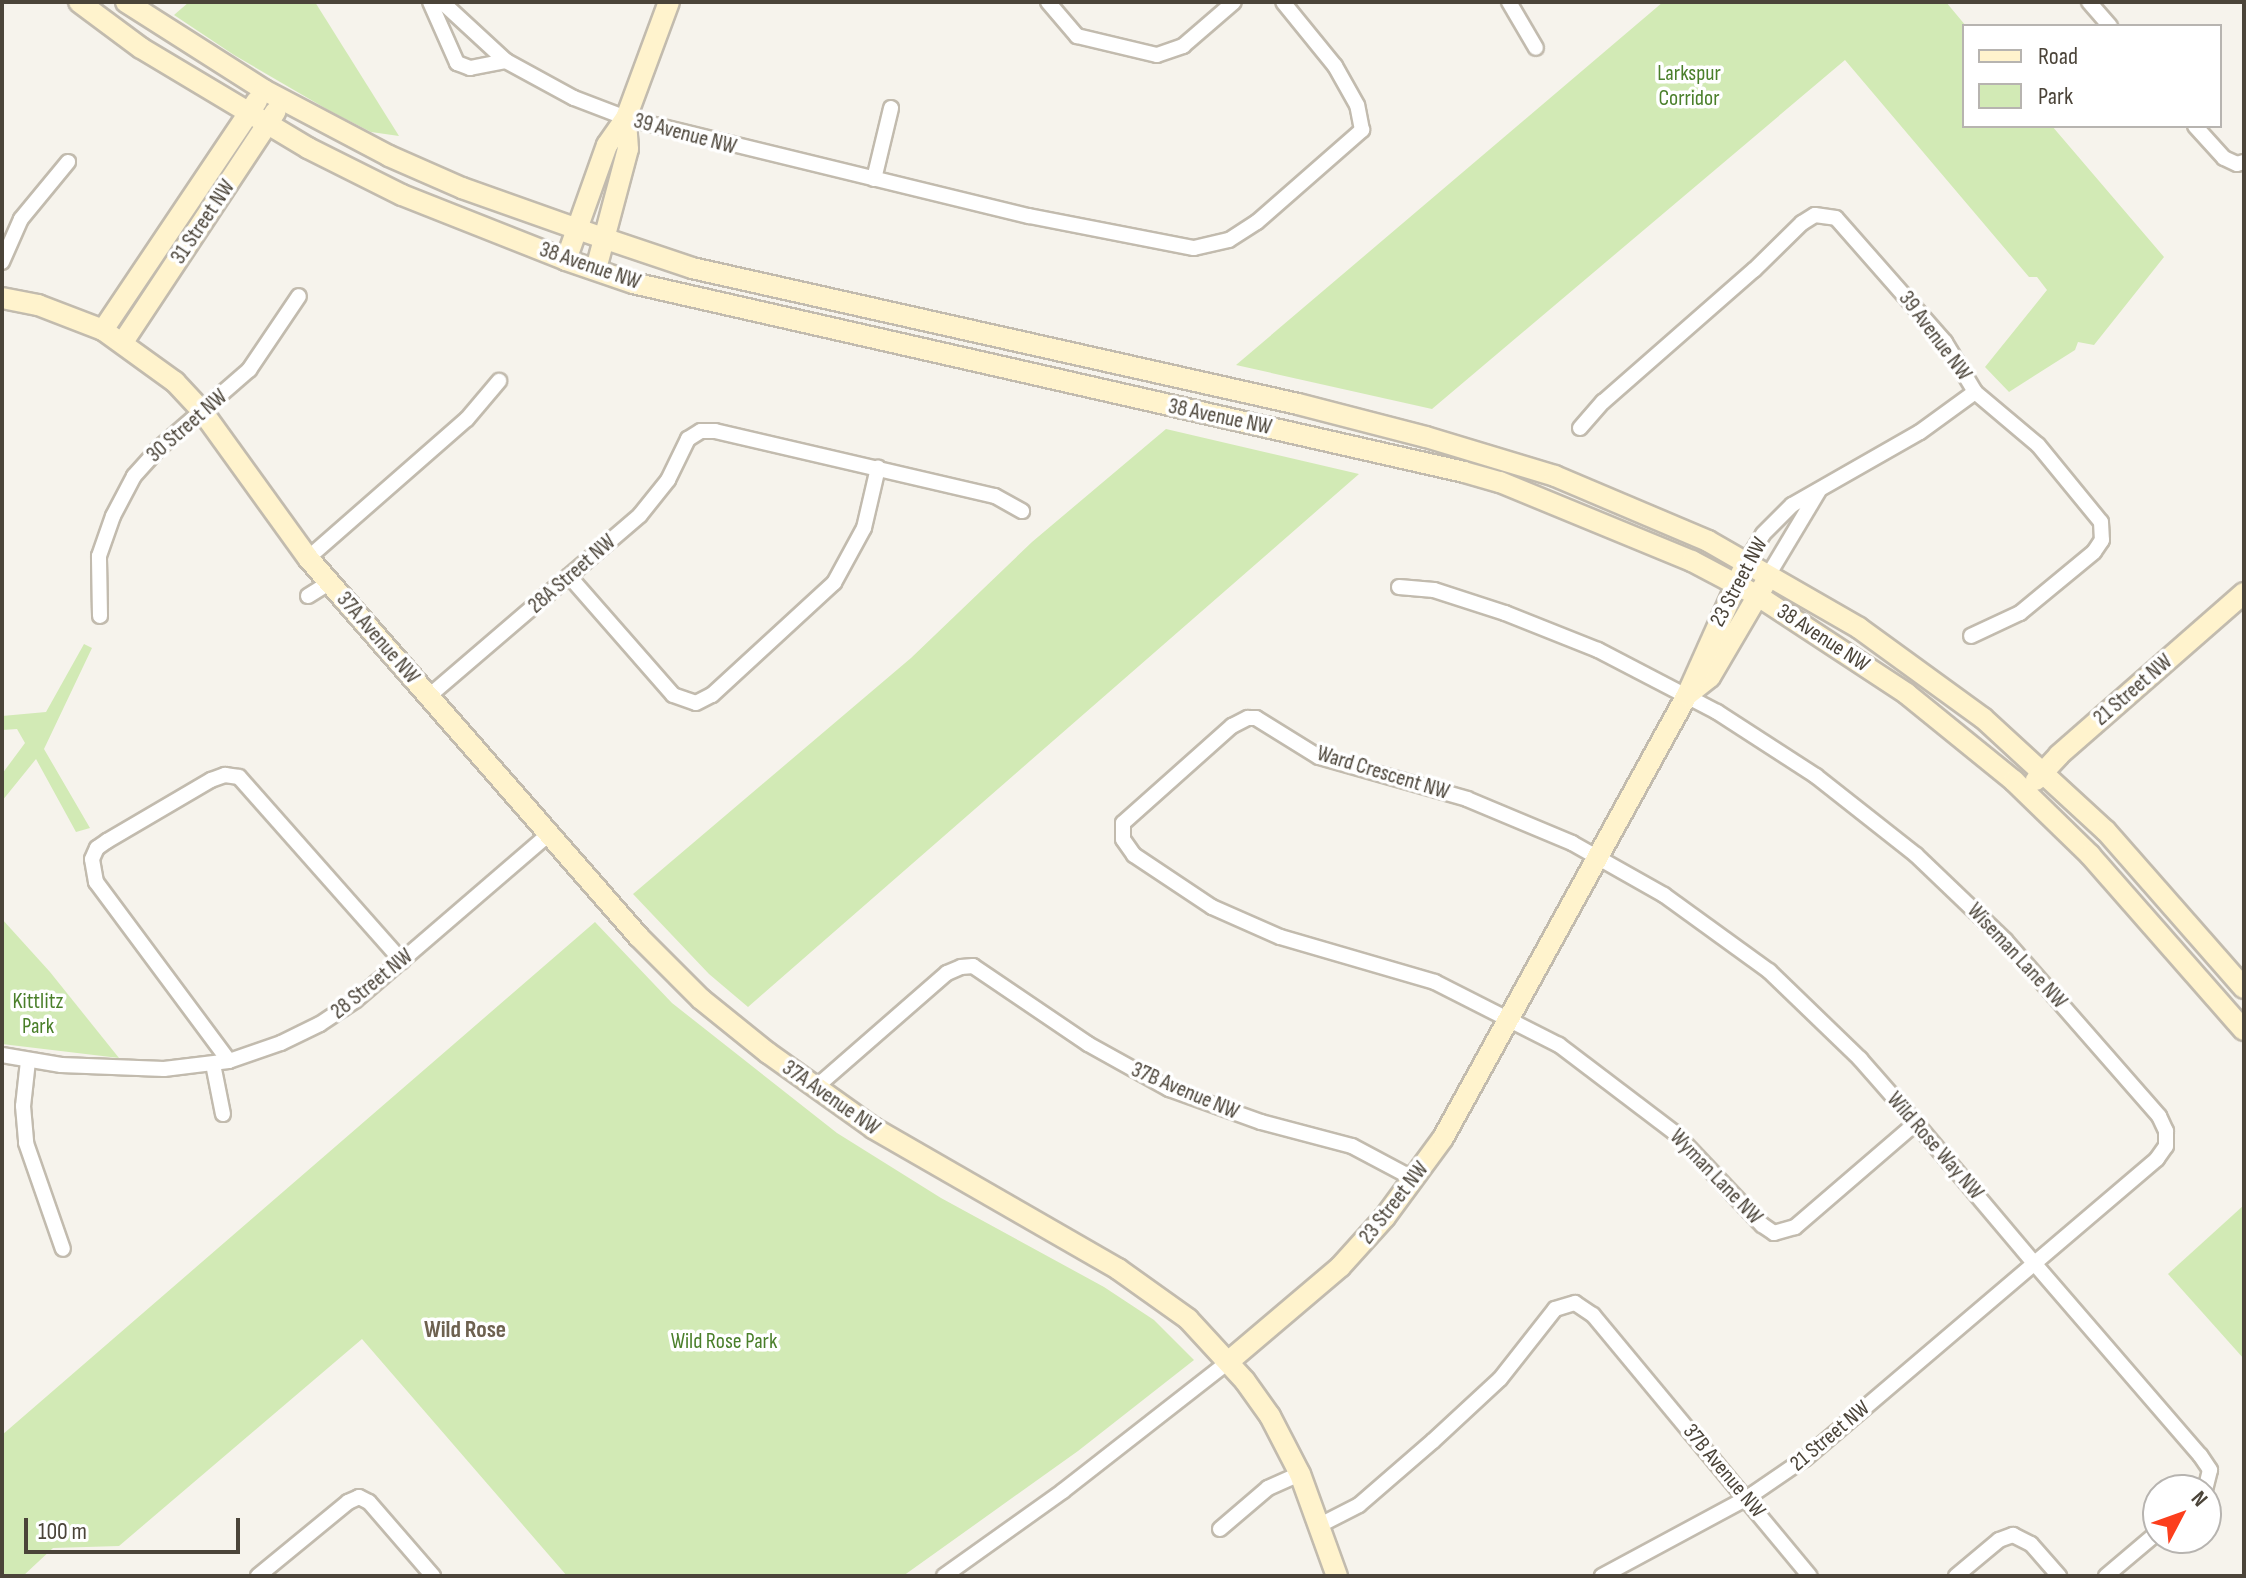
<!DOCTYPE html>
<html>
<head>
<meta charset="utf-8">
<style>
  body { margin:0 }
  #map { position:relative; width:2246px; height:1578px; overflow:hidden; background:#f6f3ec; font-family:"Sofia Sans Condensed",sans-serif }
  div>[style] { position:absolute }
  [style*='--x'] { left:calc(var(--x)*1px); top:calc(var(--y)*1px); width:calc(var(--w)*1px); rotate:calc(var(--a)*1deg) }
  .green>* { inset:0; background:#d2eab5 }
  .roads { filter:drop-shadow(2px 0 #c2bbae) drop-shadow(-2px 0 #c2bbae) drop-shadow(0 2px #c2bbae) drop-shadow(0 -2px #c2bbae) }
  .street>* { height:14px; margin:-7px; padding:0 7px; transform-origin:7px; border-radius:7px; background:#fff }
  .secondary>* { height:20px; margin:-10px; padding:0 10px; transform-origin:10px; border-radius:10px; background:#fff3cd }
  span { translate:-50% -50%; white-space:nowrap; text-align:center; line-height:1.15; -webkit-text-stroke:7px #fff; paint-order:stroke }
  .park-label { font-size:22px; color:#4a7f2a }
  .street-label { font-size:22px; color:#4b4439 }
  .neighbourhood-label { font-size:24px; color:#6e6250; font-weight:700 }
  .frame { position:absolute; inset:0; border:4px solid #4b4439; pointer-events:none }
  .legend { position:absolute; left:1962px; top:24px; width:260px; height:104px; box-sizing:border-box; background:#fff; border:2px solid #b7b4b0; margin:0; padding:10px 14px; list-style:none; font-size:24px; color:#4b4439 }
  .legend li { display:flex; align-items:center; gap:16px; height:40px }
  .legend b { width:40px; border:2px solid #b7b4b0 }
  .north { position:absolute; left:2142px; top:1474px; width:80px; height:80px; box-sizing:border-box; background:#fff; border:2px solid #b7b4b0; border-radius:50%; rotate:49deg; font-size:22px; font-weight:700; line-height:32px; text-align:center; color:#4b4439 }
  .north::after { content:''; display:block; margin:auto; width:28px; height:36px; background:#fc3f1d; clip-path:polygon(50% 0,100% 100%,50% 72%,0 100%) }
  .scale { position:absolute; left:24px; top:1518px; width:216px; height:36px; box-sizing:border-box; border:4px solid #4b4439; border-top:0; padding-left:10px; font-size:24px; line-height:28px; white-space:nowrap; color:#4b4439; -webkit-text-stroke:6px #fff; paint-order:stroke }
</style>
</head>
<body>
<div id="map">
  <div class="green">
    <i style="clip-path:polygon(189px 2px,315px 2px,399px 136px,371px 132px,330px 111px,234px 55px,174px 15px)"></i>
    <i style="clip-path:polygon(1663px 2px,1946px 2px,1966px 26px,1964px 126px,2052px 126px,2164px 257px,2094px 345px,2078px 342px,2075px 350px,2009px 392px,1985px 367px,2047px 290px,2037px 277px,2029px 277px,1845px 60px,1432px 409px,1236px 365px)"></i>
    <i style="clip-path:polygon(1166px 429px,1359px 474px,748px 1007px,709px 974px,633px 894px,911px 658px,1032px 542px)"></i>
    <i style="clip-path:polygon(84px 644px,92px 648px,44px 749px,90px 828px,76px 832px,36px 759px,2px 801px,2px 774px,25px 743px,17px 729px,2px 730px,2px 716px,46px 712px)"></i>
    <i style="clip-path:polygon(2px 919px,50px 972px,119px 1058px,2px 1044px)"></i>
    <i style="clip-path:polygon(595px 922px,672px 1003px,837px 1133px,941px 1198px,1104px 1287px,1154px 1320px,1194px 1360px,1078px 1451px,903px 1576px,567px 1576px,362px 1339px,119px 1546px,53px 1548px,23px 1576px,2px 1576px,2px 1435px)"></i>
    <i style="clip-path:polygon(2244px 1205px,2244px 1359px,2168px 1274px)"></i>
  </div>
  <div class="roads">
    <div class="street">
      <i style="--x:430;--y:2;--w:67;--a:66.1"></i>
      <i style="--x:457;--y:63;--w:14;--a:21"></i>
      <i style="--x:470;--y:68;--w:37;--a:-11"></i>
      <i style="--x:442;--y:2;--w:87;--a:42.7"></i>
      <i style="--x:506;--y:61;--w:77;--a:28.6"></i>
      <i style="--x:574;--y:98;--w:56;--a:21"></i>
      <i style="--x:626;--y:118;--w:415;--a:13.7"></i>
      <i style="--x:1029;--y:216;--w:168;--a:11"></i>
      <i style="--x:1194;--y:248;--w:36;--a:-13"></i>
      <i style="--x:1229;--y:240;--w:33;--a:-33"></i>
      <i style="--x:1257;--y:222;--w:140;--a:-41.2"></i>
      <i style="--x:1362;--y:130;--w:25;--a:-101"></i>
      <i style="--x:1357;--y:105;--w:45;--a:-119.4"></i>
      <i style="--x:1335;--y:66;--w:82;--a:-129.1"></i>
      <i style="--x:1048;--y:2;--w:45;--a:49.5"></i>
      <i style="--x:1077;--y:36;--w:82;--a:13.4"></i>
      <i style="--x:1157;--y:55;--w:28;--a:-19"></i>
      <i style="--x:1183;--y:46;--w:67;--a:-40.8"></i>
      <i style="--x:1509;--y:2;--w:53;--a:59.6"></i>
      <i style="--x:2089;--y:2;--w:32;--a:49"></i>
      <i style="--x:2195;--y:126;--w:43;--a:47.8"></i>
      <i style="--x:2224;--y:158;--w:14;--a:25"></i>
      <i style="--x:2237;--y:164;--w:7;--a:-16"></i>
      <i style="--x:874;--y:179;--w:73;--a:-76.5"></i>
      <i style="--x:2;--y:262;--w:47;--a:-66.2"></i>
      <i style="--x:21;--y:219;--w:74;--a:-50.5"></i>
      <i style="--x:1580;--y:428;--w:35;--a:-49"></i>
      <i style="--x:1603;--y:402;--w:201;--a:-41.2"></i>
      <i style="--x:1754;--y:270;--w:67;--a:-44.4"></i>
      <i style="--x:1802;--y:223;--w:15;--a:-32"></i>
      <i style="--x:1815;--y:215;--w:21;--a:8"></i>
      <i style="--x:1836;--y:218;--w:165;--a:48.7"></i>
      <i style="--x:1945;--y:342;--w:58;--a:59"></i>
      <i style="--x:1975;--y:392;--w:82;--a:40.1"></i>
      <i style="--x:2038;--y:445;--w:99;--a:50.7"></i>
      <i style="--x:2101;--y:522;--w:18;--a:87"></i>
      <i style="--x:2102;--y:540;--w:14;--a:124"></i>
      <i style="--x:2094;--y:552;--w:96;--a:140.5"></i>
      <i style="--x:2020;--y:613;--w:54;--a:154.9"></i>
      <i style="--x:308;--y:558;--w:211;--a:-41.2"></i>
      <i style="--x:467;--y:419;--w:50;--a:-49.9"></i>
      <i style="--x:1747;--y:561;--w:31;--a:-59"></i>
      <i style="--x:1763;--y:534;--w:41;--a:-45"></i>
      <i style="--x:1792;--y:505;--w:147;--a:-29.7"></i>
      <i style="--x:1920;--y:432;--w:68;--a:-36"></i>
      <i style="--x:1769;--y:574;--w:96;--a:-59.1"></i>
      <i style="--x:569;--y:576;--w:158;--a:48.8"></i>
      <i style="--x:673;--y:695;--w:24;--a:19"></i>
      <i style="--x:696;--y:703;--w:18;--a:-27"></i>
      <i style="--x:712;--y:695;--w:166;--a:-42.6"></i>
      <i style="--x:834;--y:583;--w:63;--a:-61.4"></i>
      <i style="--x:864;--y:528;--w:62;--a:-76.9"></i>
      <i style="--x:1399;--y:587;--w:35;--a:5"></i>
      <i style="--x:1434;--y:590;--w:75;--a:17.9"></i>
      <i style="--x:1505;--y:613;--w:100;--a:21.7"></i>
      <i style="--x:1598;--y:650;--w:134;--a:27.5"></i>
      <i style="--x:1717;--y:712;--w:118;--a:32.9"></i>
      <i style="--x:1816;--y:776;--w:127;--a:38.3"></i>
      <i style="--x:1916;--y:855;--w:123;--a:43.7"></i>
      <i style="--x:2005;--y:940;--w:234;--a:48.8"></i>
      <i style="--x:2159;--y:1116;--w:17;--a:65"></i>
      <i style="--x:2166;--y:1131;--w:15;--a:90"></i>
      <i style="--x:2166;--y:1146;--w:16;--a:125"></i>
      <i style="--x:2157;--y:1159;--w:463;--a:139.6"></i>
      <i style="--x:1804;--y:1459;--w:69;--a:145.6"></i>
      <i style="--x:1747;--y:1498;--w:165;--a:151.7"></i>
      <i style="--x:308;--y:596;--w:25;--a:-32"></i>
      <i style="--x:100;--y:616;--w:60;--a:-91"></i>
      <i style="--x:99;--y:556;--w:42;--a:-70.7"></i>
      <i style="--x:113;--y:516;--w:45;--a:-62.3"></i>
      <i style="--x:134;--y:476;--w:36;--a:-48"></i>
      <i style="--x:158;--y:449;--w:121;--a:-41"></i>
      <i style="--x:249;--y:370;--w:89;--a:-56"></i>
      <i style="--x:429;--y:696;--w:278;--a:-40.6"></i>
      <i style="--x:640;--y:515;--w:45;--a:-51.3"></i>
      <i style="--x:668;--y:480;--w:46;--a:-64"></i>
      <i style="--x:688;--y:439;--w:15;--a:-32"></i>
      <i style="--x:701;--y:431;--w:14;--a:0"></i>
      <i style="--x:715;--y:431;--w:287;--a:13.1"></i>
      <i style="--x:995;--y:496;--w:31;--a:29"></i>
      <i style="--x:2;--y:1055;--w:60;--a:9.6"></i>
      <i style="--x:61;--y:1065;--w:103;--a:2.2"></i>
      <i style="--x:164;--y:1069;--w:65;--a:-7"></i>
      <i style="--x:229;--y:1061;--w:55;--a:-19.1"></i>
      <i style="--x:281;--y:1043;--w:43;--a:-26"></i>
      <i style="--x:320;--y:1024;--w:43;--a:-33.7"></i>
      <i style="--x:356;--y:1000;--w:255;--a:-40.7"></i>
      <i style="--x:28;--y:1061;--w:45;--a:96.3"></i>
      <i style="--x:23;--y:1106;--w:37;--a:85"></i>
      <i style="--x:26;--y:1143;--w:112;--a:70.8"></i>
      <i style="--x:229;--y:1061;--w:223;--a:-126.6"></i>
      <i style="--x:96;--y:882;--w:23;--a:-100"></i>
      <i style="--x:92;--y:859;--w:12;--a:-66"></i>
      <i style="--x:97;--y:848;--w:12;--a:-35"></i>
      <i style="--x:107;--y:841;--w:121;--a:-30.4"></i>
      <i style="--x:211;--y:780;--w:15;--a:-20"></i>
      <i style="--x:225;--y:775;--w:14;--a:8"></i>
      <i style="--x:239;--y:777;--w:246;--a:48.5"></i>
      <i style="--x:213;--y:1064;--w:51;--a:78.7"></i>
      <i style="--x:815;--y:1088;--w:175;--a:-41.1"></i>
      <i style="--x:947;--y:973;--w:15;--a:-23"></i>
      <i style="--x:961;--y:967;--w:12;--a:-5"></i>
      <i style="--x:973;--y:966;--w:139;--a:34.1"></i>
      <i style="--x:1088;--y:1044;--w:93;--a:29.1"></i>
      <i style="--x:1169;--y:1089;--w:98;--a:19.7"></i>
      <i style="--x:1261;--y:1122;--w:94;--a:14.8"></i>
      <i style="--x:1352;--y:1146;--w:70;--a:28"></i>
      <i style="--x:1916;--y:1123;--w:160;--a:139.3"></i>
      <i style="--x:1795;--y:1227;--w:22;--a:164"></i>
      <i style="--x:1774;--y:1233;--w:14;--a:-146"></i>
      <i style="--x:1762;--y:1225;--w:127;--a:-133.4"></i>
      <i style="--x:1675;--y:1133;--w:146;--a:-142.8"></i>
      <i style="--x:1559;--y:1045;--w:139;--a:-153.1"></i>
      <i style="--x:1435;--y:982;--w:161;--a:-163.8"></i>
      <i style="--x:1280;--y:937;--w:74;--a:-156.2"></i>
      <i style="--x:1212;--y:907;--w:94;--a:-146.3"></i>
      <i style="--x:1134;--y:855;--w:19;--a:-125"></i>
      <i style="--x:1123;--y:839;--w:16;--a:-90"></i>
      <i style="--x:1123;--y:823;--w:146;--a:-41.7"></i>
      <i style="--x:1232;--y:726;--w:18;--a:-27"></i>
      <i style="--x:1248;--y:718;--w:8;--a:0"></i>
      <i style="--x:1256;--y:718;--w:74;--a:31.8"></i>
      <i style="--x:1319;--y:757;--w:154;--a:15.8"></i>
      <i style="--x:1467;--y:799;--w:114;--a:22.7"></i>
      <i style="--x:1572;--y:843;--w:106;--a:29.5"></i>
      <i style="--x:1664;--y:895;--w:130;--a:35.9"></i>
      <i style="--x:1769;--y:971;--w:127;--a:44"></i>
      <i style="--x:1860;--y:1059;--w:85;--a:48.8"></i>
      <i style="--x:1916;--y:1123;--w:183;--a:49.9"></i>
      <i style="--x:2034;--y:1263;--w:254;--a:49.2"></i>
      <i style="--x:2200;--y:1455;--w:18;--a:56"></i>
      <i style="--x:2210;--y:1470;--w:21;--a:104"></i>
      <i style="--x:1320;--y:1525;--w:44;--a:-27.1"></i>
      <i style="--x:1359;--y:1505;--w:98;--a:-40.9"></i>
      <i style="--x:1433;--y:1441;--w:91;--a:-42.8"></i>
      <i style="--x:1500;--y:1379;--w:89;--a:-51.8"></i>
      <i style="--x:1555;--y:1309;--w:21;--a:-17"></i>
      <i style="--x:1575;--y:1303;--w:22;--a:34"></i>
      <i style="--x:1593;--y:1315;--w:339;--a:50.3"></i>
      <i style="--x:1220;--y:1529;--w:63;--a:-40.5"></i>
      <i style="--x:1268;--y:1488;--w:35;--a:-24"></i>
      <i style="--x:258;--y:1576;--w:117;--a:-39.4"></i>
      <i style="--x:348;--y:1502;--w:12;--a:-24"></i>
      <i style="--x:359;--y:1497;--w:11;--a:27"></i>
      <i style="--x:369;--y:1502;--w:98;--a:49.1"></i>
      <i style="--x:944;--y:1576;--w:146;--a:-35.5"></i>
      <i style="--x:1063;--y:1491;--w:209;--a:-38"></i>
      <i style="--x:1956;--y:1576;--w:56;--a:-39.9"></i>
      <i style="--x:1999;--y:1540;--w:15;--a:-20"></i>
      <i style="--x:2013;--y:1535;--w:20;--a:27"></i>
      <i style="--x:2031;--y:1544;--w:43;--a:48.8"></i>
      <i style="--x:2106;--y:1576;--w:68;--a:-40.2"></i>
    </div>
    <div class="secondary">
      <i style="--x:79;--y:2;--w:77;--a:36.6"></i>
      <i style="--x:141;--y:48;--w:195;--a:30.9"></i>
      <i style="--x:308;--y:148;--w:105;--a:26.6"></i>
      <i style="--x:402;--y:195;--w:176;--a:21.6"></i>
      <i style="--x:566;--y:260;--w:71;--a:18.9"></i>
      <i style="--x:633;--y:283;--w:852;--a:12.81"></i>
      <i style="--x:1464;--y:472;--w:37;--a:16"></i>
      <i style="--x:1500;--y:482;--w:208;--a:22.4"></i>
      <i style="--x:1692;--y:561;--w:75;--a:27.9"></i>
      <i style="--x:1758;--y:596;--w:178;--a:33.3"></i>
      <i style="--x:1907;--y:694;--w:138;--a:39.1"></i>
      <i style="--x:2014;--y:781;--w:106;--a:44.2"></i>
      <i style="--x:2090;--y:855;--w:233;--a:48.7"></i>
      <i style="--x:126;--y:2;--w:164;--a:32.5"></i>
      <i style="--x:264;--y:90;--w:141;--a:27.8"></i>
      <i style="--x:389;--y:156;--w:80;--a:23.7"></i>
      <i style="--x:462;--y:188;--w:153;--a:19.5"></i>
      <i style="--x:606;--y:239;--w:91;--a:18.6"></i>
      <i style="--x:692;--y:268;--w:621;--a:12.65"></i>
      <i style="--x:1298;--y:404;--w:132;--a:14.5"></i>
      <i style="--x:1426;--y:437;--w:135;--a:16.8"></i>
      <i style="--x:1555;--y:476;--w:166;--a:23"></i>
      <i style="--x:1708;--y:541;--w:174;--a:29.9"></i>
      <i style="--x:1859;--y:628;--w:153;--a:36"></i>
      <i style="--x:1983;--y:718;--w:167;--a:42.6"></i>
      <i style="--x:2106;--y:831;--w:209;--a:48.7"></i>
      <i style="--x:566;--y:260;--w:122;--a:-70.4"></i>
      <i style="--x:607;--y:145;--w:33;--a:-55"></i>
      <i style="--x:626;--y:118;--w:124;--a:-69.7"></i>
      <i style="--x:596;--y:269;--w:124;--a:-75.1"></i>
      <i style="--x:628;--y:149;--w:31;--a:-94"></i>
      <i style="--x:2;--y:298;--w:37;--a:11"></i>
      <i style="--x:38;--y:305;--w:70;--a:21"></i>
      <i style="--x:103;--y:330;--w:89;--a:35.8"></i>
      <i style="--x:175;--y:382;--w:40;--a:47"></i>
      <i style="--x:202;--y:411;--w:181;--a:54.2"></i>
      <i style="--x:308;--y:558;--w:503;--a:48.87"></i>
      <i style="--x:639;--y:937;--w:88;--a:45"></i>
      <i style="--x:701;--y:999;--w:86;--a:38.9"></i>
      <i style="--x:768;--y:1053;--w:129;--a:35.5"></i>
      <i style="--x:873;--y:1128;--w:283;--a:29.9"></i>
      <i style="--x:1118;--y:1269;--w:86;--a:35.5"></i>
      <i style="--x:1188;--y:1319;--w:84;--a:47.4"></i>
      <i style="--x:1245;--y:1381;--w:43;--a:54.5"></i>
      <i style="--x:1270;--y:1416;--w:65;--a:62.7"></i>
      <i style="--x:1300;--y:1474;--w:109;--a:70.1"></i>
      <i style="--x:103;--y:330;--w:276;--a:-56.1"></i>
      <i style="--x:123;--y:342;--w:276;--a:-56.5"></i>
      <i style="--x:1687;--y:695;--w:29;--a:-38"></i>
      <i style="--x:1710;--y:677;--w:107;--a:-59.6"></i>
      <i style="--x:2036;--y:780;--w:34;--a:-47"></i>
      <i style="--x:2059;--y:755;--w:246;--a:-41.2"></i>
      <i style="--x:1228;--y:1362;--w:147;--a:-40.3"></i>
      <i style="--x:1340;--y:1267;--w:67;--a:-48"></i>
      <i style="--x:1385;--y:1217;--w:98;--a:-53.7"></i>
      <i style="--x:1443;--y:1138;--w:506;--a:-61.15"></i>
      <i style="--x:1687;--y:695;--w:135;--a:-65.9"></i>
    </div>
  </div>
  <div class="park-label">
    <span style="left:1689px;top:86px">Larkspur<br>Corridor</span>
    <span style="left:38px;top:1014px">Kittlitz<br>Park</span>
    <span style="left:724px;top:1342px">Wild Rose Park</span>
  </div>
  <div class="street-label">
    <span style="left:685px;top:134px;rotate:15deg">39 Avenue NW</span>
    <span style="left:203px;top:222px;rotate:-56deg">31 Street NW</span>
    <span style="left:590px;top:266px;rotate:19deg">38 Avenue NW</span>
    <span style="left:1935px;top:336px;rotate:53deg">39 Avenue NW</span>
    <span style="left:1220px;top:417px;rotate:12deg">38 Avenue NW</span>
    <span style="left:187px;top:426px;rotate:-41deg">30 Street NW</span>
    <span style="left:572px;top:574px;rotate:-41deg">28A Street NW</span>
    <span style="left:1739px;top:582px;rotate:-62deg">23 Street NW</span>
    <span style="left:378px;top:638px;rotate:49deg">37A Avenue NW</span>
    <span style="left:1823px;top:638px;rotate:33deg">38 Avenue NW</span>
    <span style="left:2133px;top:690px;rotate:-41deg">21 Street NW</span>
    <span style="left:1383px;top:773px;rotate:17deg">Ward Crescent NW</span>
    <span style="left:2017px;top:956px;rotate:47deg">Wiseman Lane NW</span>
    <span style="left:372px;top:984px;rotate:-39deg">28 Street NW</span>
    <span style="left:1185px;top:1091px;rotate:23deg">37B Avenue NW</span>
    <span style="left:831px;top:1098px;rotate:35deg">37A Avenue NW</span>
    <span style="left:1935px;top:1146px;rotate:49deg">Wild Rose Way NW</span>
    <span style="left:1716px;top:1177px;rotate:46deg">Wyman Lane NW</span>
    <span style="left:1394px;top:1203px;rotate:-52deg">23 Street NW</span>
    <span style="left:1830px;top:1436px;rotate:-40deg">21 Street NW</span>
    <span style="left:1724px;top:1471px;rotate:50deg">37B Avenue NW</span>
  </div>
  <div class="neighbourhood-label">
    <span style="left:465px;top:1330px">Wild Rose</span>
  </div>
  <div class="frame"></div>
  <ul class="legend">
  <li><b style="height:10px;background:#fff3cd"></b>Road</li>
  <li><b style="height:22px;background:#d2eab5"></b>Park</li>
  </ul>
  <div class="north">N</div>
  <div class="scale">100 m</div>
</div>
</body>
</html>
